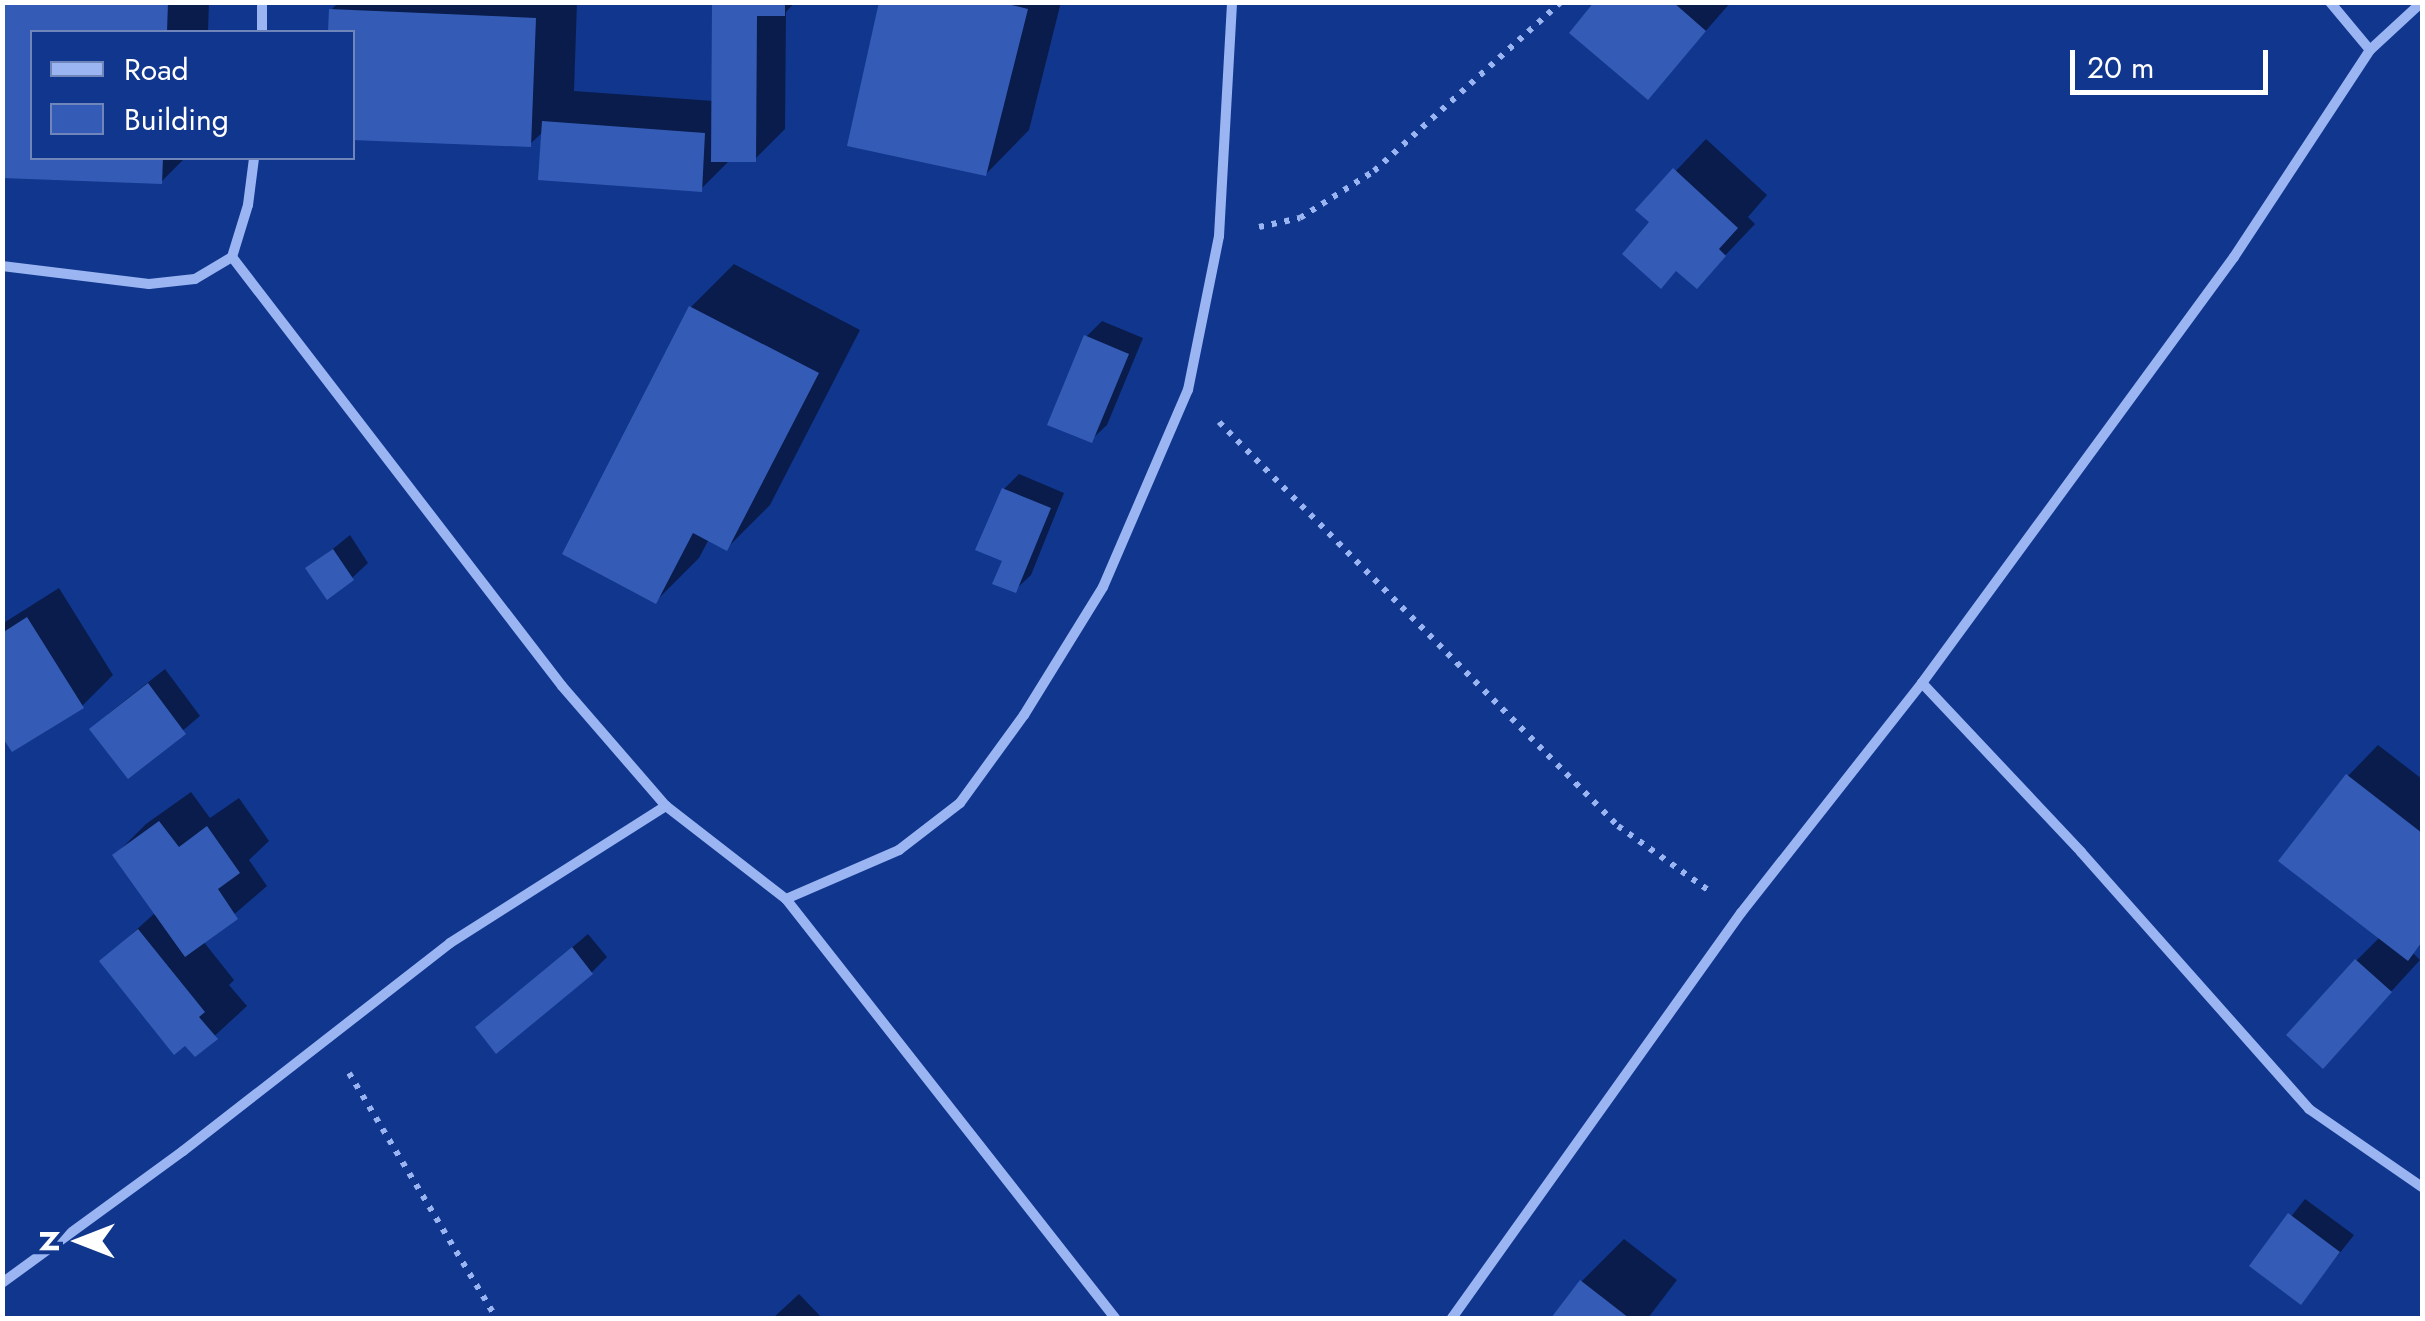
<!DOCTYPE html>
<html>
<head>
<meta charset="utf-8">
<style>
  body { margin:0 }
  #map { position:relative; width:2425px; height:1321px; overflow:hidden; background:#11368e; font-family:Jost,sans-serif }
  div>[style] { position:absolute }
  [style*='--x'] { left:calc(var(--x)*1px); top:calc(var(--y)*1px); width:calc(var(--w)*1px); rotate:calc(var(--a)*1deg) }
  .shadow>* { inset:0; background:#0007 }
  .building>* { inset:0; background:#345cb6 }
  .path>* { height:6px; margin-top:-3px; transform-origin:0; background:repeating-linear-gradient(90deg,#9ab5f2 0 5px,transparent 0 13px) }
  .street>* { height:10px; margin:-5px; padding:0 5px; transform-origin:5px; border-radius:5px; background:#9ab5f2 }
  span { translate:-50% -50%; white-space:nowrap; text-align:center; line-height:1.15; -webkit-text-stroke:10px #11368e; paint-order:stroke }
  .frame { position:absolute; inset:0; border:5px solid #fff; pointer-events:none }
  .legend { position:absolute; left:30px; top:30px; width:325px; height:130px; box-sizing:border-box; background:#11368e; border:2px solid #7086bb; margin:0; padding:12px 18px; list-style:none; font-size:30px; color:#fff }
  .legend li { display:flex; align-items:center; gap:20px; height:50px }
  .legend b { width:50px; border:2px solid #7086bb }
  .north { position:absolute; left:30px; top:1191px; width:100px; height:100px; -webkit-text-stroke:8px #11368e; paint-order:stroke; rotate:270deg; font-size:28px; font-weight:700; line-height:40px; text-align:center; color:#fff }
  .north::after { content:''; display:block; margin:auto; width:35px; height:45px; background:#fff; clip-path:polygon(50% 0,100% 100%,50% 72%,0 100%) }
  .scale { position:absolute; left:2070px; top:50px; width:198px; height:45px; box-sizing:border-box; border:5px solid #fff; border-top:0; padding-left:12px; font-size:30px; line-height:35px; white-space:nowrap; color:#fff; -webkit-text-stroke:8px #11368e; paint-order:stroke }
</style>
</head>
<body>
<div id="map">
  <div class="shadow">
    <i style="clip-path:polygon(2px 2px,209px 2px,208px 32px,32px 32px,32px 158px,185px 158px,161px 182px,2px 176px)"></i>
    <i style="clip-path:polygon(339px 2px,577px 2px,574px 91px,714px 101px,714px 2px,795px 2px,786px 12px,785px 129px,754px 160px,730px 160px,701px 189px,544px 131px,530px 144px,352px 32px,330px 32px,331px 10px)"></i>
    <i style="clip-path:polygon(881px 2px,1061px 2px,1029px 130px,986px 174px)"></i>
    <i style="clip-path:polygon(1597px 2px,1731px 2px,1648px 97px)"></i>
    <i style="clip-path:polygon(1706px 139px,1767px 195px,1748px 217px,1755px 224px,1697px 285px,1677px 269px,1653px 222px,1639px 210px)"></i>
    <i style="clip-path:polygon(734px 264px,860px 330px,770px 505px,727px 548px,709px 539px,699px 558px,656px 601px,691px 307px)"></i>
    <i style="clip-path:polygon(1102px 321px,1143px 338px,1107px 425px,1091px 440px,1086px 337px)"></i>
    <i style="clip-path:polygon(1019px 474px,1064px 493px,1031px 575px,1015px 590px,1005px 559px,1004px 489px)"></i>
    <i style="clip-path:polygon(350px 535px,368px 563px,352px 578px,308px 569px)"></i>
    <i style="clip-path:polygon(59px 588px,113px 675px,82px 706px,2px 732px,2px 624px)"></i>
    <i style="clip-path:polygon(165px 669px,200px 716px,129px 776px,108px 714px)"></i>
    <i style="clip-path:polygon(2378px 745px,2422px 779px,2422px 943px,2413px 953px,2420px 960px,2323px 1066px,2356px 961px,2380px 937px,2348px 776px)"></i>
    <i style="clip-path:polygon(191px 792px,210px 818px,239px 798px,269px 841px,249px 860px,267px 886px,203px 941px,234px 980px,229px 985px,247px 1006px,195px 1054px,102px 961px,156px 912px,115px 855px,146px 824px)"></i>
    <i style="clip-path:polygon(588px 934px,607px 957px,592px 972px,478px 1027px)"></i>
    <i style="clip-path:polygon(2305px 1199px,2354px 1235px,2301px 1302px,2252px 1266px)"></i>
    <i style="clip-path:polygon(1624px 1239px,1677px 1280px,1648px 1318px,1554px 1318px,1581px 1282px)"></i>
    <i style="clip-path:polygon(799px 1294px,822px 1318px,773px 1318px)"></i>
  </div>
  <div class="building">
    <i style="clip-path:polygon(2px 2px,168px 2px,167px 32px,32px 32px,32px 158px,163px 158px,162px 184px,2px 178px)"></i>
    <i style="clip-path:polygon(712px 2px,785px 2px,785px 16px,757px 16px,756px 162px,711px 162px)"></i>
    <i style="clip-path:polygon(879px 2px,999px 2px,1028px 9px,986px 176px,847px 146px)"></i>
    <i style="clip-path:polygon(1594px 2px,1673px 2px,1706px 31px,1648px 100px,1569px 33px)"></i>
    <i style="clip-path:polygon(329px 9px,536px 18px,531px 147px,352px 140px,352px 32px,328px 32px)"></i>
    <i style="clip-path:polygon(542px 121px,705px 133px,702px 192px,538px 180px)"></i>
    <i style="clip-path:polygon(1673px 168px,1738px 228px,1719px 249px,1726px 256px,1697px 289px,1676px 271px,1661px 289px,1622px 254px,1649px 222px,1635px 210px)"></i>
    <i style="clip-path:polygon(689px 306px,819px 373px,727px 551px,693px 533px,656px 604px,562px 554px)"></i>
    <i style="clip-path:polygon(1084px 335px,1129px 354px,1092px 443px,1047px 425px)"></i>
    <i style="clip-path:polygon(1002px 488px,1051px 508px,1016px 593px,992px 584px,1002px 561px,975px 550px)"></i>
    <i style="clip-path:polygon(333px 549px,354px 580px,327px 600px,305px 568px)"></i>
    <i style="clip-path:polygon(27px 617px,84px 708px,12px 752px,2px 737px,2px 633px)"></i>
    <i style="clip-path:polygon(148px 683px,186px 734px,128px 779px,89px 729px)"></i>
    <i style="clip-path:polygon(2346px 774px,2422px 833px,2422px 942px,2408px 961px,2278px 861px)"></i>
    <i style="clip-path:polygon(159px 821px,179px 847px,207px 826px,240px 873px,218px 889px,238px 919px,185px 957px,112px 855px)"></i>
    <i style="clip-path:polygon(138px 929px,205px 1012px,199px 1017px,218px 1039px,195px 1057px,185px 1046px,174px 1055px,99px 961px)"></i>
    <i style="clip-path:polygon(572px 947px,593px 974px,496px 1054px,475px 1027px)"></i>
    <i style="clip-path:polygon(2355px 959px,2392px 992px,2323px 1069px,2286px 1035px)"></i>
    <i style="clip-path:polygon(2288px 1213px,2340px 1252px,2301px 1305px,2249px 1266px)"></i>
    <i style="clip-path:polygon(1580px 1280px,1629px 1318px,1551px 1318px)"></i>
  </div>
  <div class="path">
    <i style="--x:1259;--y:227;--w:42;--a:-12.4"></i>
    <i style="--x:1300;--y:218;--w:88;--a:-32.4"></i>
    <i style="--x:1374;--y:171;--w:252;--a:-42.1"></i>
    <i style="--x:1219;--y:422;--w:568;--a:45.36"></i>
    <i style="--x:1618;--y:826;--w:114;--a:35.4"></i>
    <i style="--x:349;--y:1073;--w:286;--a:59"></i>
  </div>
  <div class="street">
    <i style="--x:262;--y:2;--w:30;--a:90"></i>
    <i style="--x:2330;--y:2;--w:62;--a:50.2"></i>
    <i style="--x:232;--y:257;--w:541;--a:52.43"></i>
    <i style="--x:562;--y:686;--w:159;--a:49.1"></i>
    <i style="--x:666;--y:806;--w:152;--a:37.8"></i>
    <i style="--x:786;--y:899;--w:533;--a:51.86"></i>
    <i style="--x:2;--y:266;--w:148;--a:7"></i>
    <i style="--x:149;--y:284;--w:46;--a:-6.2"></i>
    <i style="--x:195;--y:279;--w:43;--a:-30.7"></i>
    <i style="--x:232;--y:257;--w:54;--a:-72.9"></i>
    <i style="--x:248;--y:205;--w:47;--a:-82.7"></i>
    <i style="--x:1922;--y:683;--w:232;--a:46.7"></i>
    <i style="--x:2081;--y:852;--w:344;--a:48.4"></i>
    <i style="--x:2309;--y:1109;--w:137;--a:34.6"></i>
    <i style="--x:786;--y:899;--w:123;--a:-23.4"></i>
    <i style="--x:899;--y:850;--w:77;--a:-37.6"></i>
    <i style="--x:960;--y:803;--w:109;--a:-54"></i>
    <i style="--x:1024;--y:715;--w:150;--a:-58.3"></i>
    <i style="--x:1103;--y:587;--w:215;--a:-66.7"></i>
    <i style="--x:1188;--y:390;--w:157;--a:-78.6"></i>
    <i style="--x:1219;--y:236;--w:234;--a:-86.8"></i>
    <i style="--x:2;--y:1283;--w:224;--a:-36.1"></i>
    <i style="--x:183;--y:1151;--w:338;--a:-37.9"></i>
    <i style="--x:450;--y:943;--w:256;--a:-32.4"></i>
    <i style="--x:1452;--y:1318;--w:498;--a:-54.5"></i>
    <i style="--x:1741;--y:913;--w:293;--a:-51.8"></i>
    <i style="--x:1922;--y:683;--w:528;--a:-53.78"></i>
    <i style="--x:2234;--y:257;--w:248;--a:-56.7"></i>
    <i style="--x:2370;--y:50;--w:71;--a:-42.7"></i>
  </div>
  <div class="frame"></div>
  <ul class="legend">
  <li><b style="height:12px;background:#9ab5f2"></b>Road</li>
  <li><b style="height:28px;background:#345cb6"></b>Building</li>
  </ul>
  <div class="north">N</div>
  <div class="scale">20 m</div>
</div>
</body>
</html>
